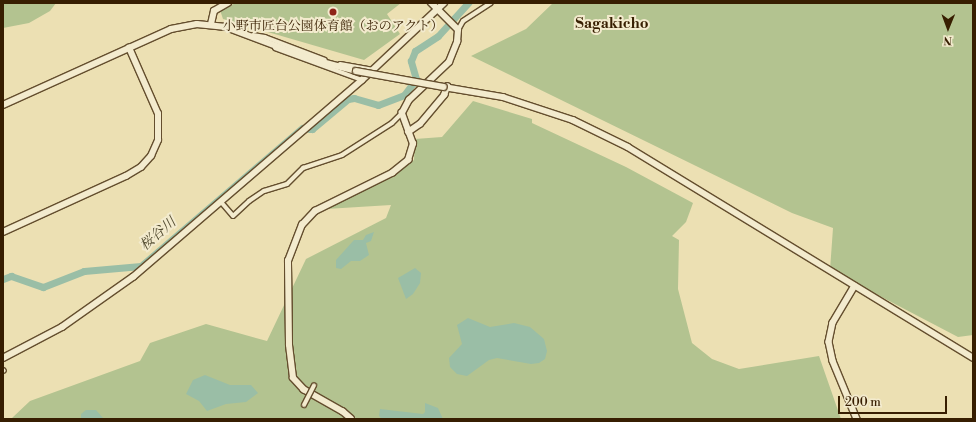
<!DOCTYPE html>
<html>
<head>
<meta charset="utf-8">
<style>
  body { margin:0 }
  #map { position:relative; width:976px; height:422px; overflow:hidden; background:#ece0b3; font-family:"Libre Bodoni","Noto Serif JP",serif }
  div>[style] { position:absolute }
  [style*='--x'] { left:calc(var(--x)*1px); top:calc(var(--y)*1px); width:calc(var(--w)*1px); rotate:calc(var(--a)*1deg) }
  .green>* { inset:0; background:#b3c390 }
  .water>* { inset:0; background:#9abea6 }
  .river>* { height:7px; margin:-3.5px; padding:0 3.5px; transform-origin:3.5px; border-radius:3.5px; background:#9abea6 }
  .roads { filter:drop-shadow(1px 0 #644e2e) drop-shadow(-1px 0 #644e2e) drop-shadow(0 1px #644e2e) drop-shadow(0 -1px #644e2e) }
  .minor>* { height:4px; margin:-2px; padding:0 2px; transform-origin:2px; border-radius:2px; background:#f3ebce }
  .tertiary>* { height:5.5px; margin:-2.75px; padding:0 2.75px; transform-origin:2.75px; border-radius:2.75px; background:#f3ebce }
  .bridges { filter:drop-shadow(1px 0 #644e2e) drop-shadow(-1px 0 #644e2e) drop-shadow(0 1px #644e2e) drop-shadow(0 -1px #644e2e) }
  .minor-bridge>* { height:4px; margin:-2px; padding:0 2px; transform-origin:2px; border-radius:2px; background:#f3ebce }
  .tertiary-bridge>* { height:5.5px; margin:-2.75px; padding:0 2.75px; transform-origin:2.75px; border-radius:2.75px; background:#f3ebce }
  .dots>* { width:11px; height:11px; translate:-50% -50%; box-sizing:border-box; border:2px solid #f3ebce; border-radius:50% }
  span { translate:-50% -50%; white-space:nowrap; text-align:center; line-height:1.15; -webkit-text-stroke:4px #f3ebce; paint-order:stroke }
  .poi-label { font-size:13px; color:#371e01 }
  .water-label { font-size:14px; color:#554e33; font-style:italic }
  .quarter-label { font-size:15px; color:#371e01; font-weight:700 }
  .frame { position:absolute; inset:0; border:4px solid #371e01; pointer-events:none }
  .north { position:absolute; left:928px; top:8px; width:40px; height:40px; -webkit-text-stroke:3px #f3ebce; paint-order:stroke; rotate:181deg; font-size:11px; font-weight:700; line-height:16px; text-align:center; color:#371e01 }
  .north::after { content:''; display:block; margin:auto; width:14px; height:18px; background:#371e01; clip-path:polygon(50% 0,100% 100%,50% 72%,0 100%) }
  .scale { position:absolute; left:838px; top:396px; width:109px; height:18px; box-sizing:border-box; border:2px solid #371e01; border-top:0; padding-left:5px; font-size:12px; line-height:14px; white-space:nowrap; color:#371e01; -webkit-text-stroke:3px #f3ebce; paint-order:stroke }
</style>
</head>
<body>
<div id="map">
  <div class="green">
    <i style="clip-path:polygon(3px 3px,56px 3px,50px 11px,29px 23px,3px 28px)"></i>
    <i style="clip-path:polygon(236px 3px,401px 3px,387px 14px,400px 34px,364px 60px,223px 19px,220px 10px)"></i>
    <i style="clip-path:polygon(553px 3px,973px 3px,973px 335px,958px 337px,830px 270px,833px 228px,792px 213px,471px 56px,526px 29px)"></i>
    <i style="clip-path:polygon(473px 101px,532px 119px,532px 123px,626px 167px,693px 203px,686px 222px,672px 236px,679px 240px,678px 289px,692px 343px,712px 359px,739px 369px,819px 356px,841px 419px,7px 419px,12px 418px,30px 401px,140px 361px,150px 343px,206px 324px,267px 341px,306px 259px,386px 218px,391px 205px,326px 209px,392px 177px,414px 160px,415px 139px,442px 137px)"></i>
  </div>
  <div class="water">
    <i style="clip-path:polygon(374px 232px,371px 241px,366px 243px,369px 255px,360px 261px,351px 261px,341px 269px,336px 268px,336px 260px,354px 240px,363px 240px,366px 235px)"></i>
    <i style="clip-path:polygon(415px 268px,421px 273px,420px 283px,413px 294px,406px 299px,398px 278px)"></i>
    <i style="clip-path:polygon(468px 318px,490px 327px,514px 323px,530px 327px,544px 339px,547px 351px,545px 359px,539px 363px,531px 364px,497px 358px,489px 360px,467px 376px,457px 374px,450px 367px,449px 358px,462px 344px,457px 325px)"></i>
    <i style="clip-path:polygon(205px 375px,230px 385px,251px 385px,258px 393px,246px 402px,226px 404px,207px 411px,199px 401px,186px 394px,193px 380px)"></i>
    <i style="clip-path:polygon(425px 403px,438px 408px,443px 419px,382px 419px,379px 416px,380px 409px,423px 414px,425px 412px)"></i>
    <i style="clip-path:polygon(86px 410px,96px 410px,104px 419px,81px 419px,81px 414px)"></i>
  </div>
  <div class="river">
    <i style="--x:309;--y:129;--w:3;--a:0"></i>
    <i style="--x:312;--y:129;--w:47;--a:-39.8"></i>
    <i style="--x:348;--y:99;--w:6;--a:-9"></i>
    <i style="--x:354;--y:98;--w:25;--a:16"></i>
    <i style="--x:378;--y:105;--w:28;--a:-21"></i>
    <i style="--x:404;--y:95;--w:20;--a:-53"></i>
    <i style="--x:416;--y:79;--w:19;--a:-106"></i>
    <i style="--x:411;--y:61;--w:11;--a:-68"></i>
    <i style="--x:415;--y:51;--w:27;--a:-33"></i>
    <i style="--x:438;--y:36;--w:45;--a:-47.7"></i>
    <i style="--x:3;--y:279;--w:9;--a:-21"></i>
    <i style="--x:11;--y:276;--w:34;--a:19"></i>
    <i style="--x:43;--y:287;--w:44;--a:-21.3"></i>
    <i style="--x:84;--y:271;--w:57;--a:-5"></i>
    <i style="--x:141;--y:266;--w:212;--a:-40.6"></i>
  </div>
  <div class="roads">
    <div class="minor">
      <i style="--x:458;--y:30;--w:10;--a:-61"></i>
      <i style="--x:463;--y:21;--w:33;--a:-33"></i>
      <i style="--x:253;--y:35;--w:12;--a:9"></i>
      <i style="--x:265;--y:37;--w:64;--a:21"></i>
      <i style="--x:275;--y:48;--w:93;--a:20.2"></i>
      <i style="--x:340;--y:64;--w:34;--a:10"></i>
      <i style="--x:221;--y:202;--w:18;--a:49"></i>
      <i style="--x:233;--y:216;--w:22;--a:-43"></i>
      <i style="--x:249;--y:201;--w:18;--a:-34"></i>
      <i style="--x:264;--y:191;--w:24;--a:-17"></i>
      <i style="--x:287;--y:184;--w:23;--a:-45"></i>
      <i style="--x:303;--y:168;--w:41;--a:-18.4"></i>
      <i style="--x:342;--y:155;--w:59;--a:-32.6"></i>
      <i style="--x:392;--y:123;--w:14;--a:-45"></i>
      <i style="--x:3;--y:370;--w:1;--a:45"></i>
    </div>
    <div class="tertiary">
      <i style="--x:211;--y:24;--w:13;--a:-77"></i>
      <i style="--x:214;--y:11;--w:16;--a:-30"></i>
      <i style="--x:444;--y:87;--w:60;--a:9.6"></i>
      <i style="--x:503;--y:97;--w:74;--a:18.2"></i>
      <i style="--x:573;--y:120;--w:61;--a:26.1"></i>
      <i style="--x:628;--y:147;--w:404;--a:31.4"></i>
      <i style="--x:3;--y:105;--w:184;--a:-24.3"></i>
      <i style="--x:171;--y:29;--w:26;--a:-11"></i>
      <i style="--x:197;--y:24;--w:29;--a:6"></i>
      <i style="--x:226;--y:27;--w:91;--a:20.6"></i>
      <i style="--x:311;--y:59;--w:47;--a:14.9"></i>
      <i style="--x:408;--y:132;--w:14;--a:-34"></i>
      <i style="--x:420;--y:124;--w:38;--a:-50"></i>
      <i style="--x:444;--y:95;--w:9;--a:-69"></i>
      <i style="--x:3;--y:232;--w:135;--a:-24.5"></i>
      <i style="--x:126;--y:176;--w:17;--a:-31"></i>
      <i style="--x:141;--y:167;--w:15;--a:-48"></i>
      <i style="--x:151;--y:156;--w:17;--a:-66"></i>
      <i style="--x:158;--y:140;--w:26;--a:-90"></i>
      <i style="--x:158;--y:114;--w:72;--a:-113.7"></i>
      <i style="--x:855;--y:286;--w:43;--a:120.7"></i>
      <i style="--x:833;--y:323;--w:19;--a:102"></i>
      <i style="--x:829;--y:342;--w:19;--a:78"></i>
      <i style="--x:833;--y:361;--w:63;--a:67.5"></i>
      <i style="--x:3;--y:358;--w:67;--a:-27.7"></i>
      <i style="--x:62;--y:327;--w:87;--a:-35.2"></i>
      <i style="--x:133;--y:277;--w:302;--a:-40.7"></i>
      <i style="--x:362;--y:80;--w:112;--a:-43.2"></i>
      <i style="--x:351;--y:419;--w:11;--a:-139"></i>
      <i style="--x:343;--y:412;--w:45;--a:-150.6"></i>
      <i style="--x:304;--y:390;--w:16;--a:-133"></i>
      <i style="--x:293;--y:378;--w:33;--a:-97"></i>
      <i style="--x:289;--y:345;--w:84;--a:-90.7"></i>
      <i style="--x:288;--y:261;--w:39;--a:-69"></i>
      <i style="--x:302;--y:225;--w:19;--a:-47"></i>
      <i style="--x:315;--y:211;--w:86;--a:-26.3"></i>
      <i style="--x:392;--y:173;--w:21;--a:-39"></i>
      <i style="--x:408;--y:160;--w:17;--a:-73"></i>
      <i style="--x:413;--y:144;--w:33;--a:-110"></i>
      <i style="--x:402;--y:113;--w:15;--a:-62"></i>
      <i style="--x:409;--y:100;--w:55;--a:-43.5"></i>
      <i style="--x:449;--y:62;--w:22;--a:-68"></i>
      <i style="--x:457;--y:42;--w:12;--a:-85"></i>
      <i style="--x:458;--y:30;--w:38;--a:-135"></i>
    </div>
  </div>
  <div class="bridges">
    <div class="minor-bridge">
      <i style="--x:304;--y:405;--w:22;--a:-63"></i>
    </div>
    <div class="tertiary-bridge">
      <i style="--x:356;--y:71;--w:89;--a:10.3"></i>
    </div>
  </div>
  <div class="dots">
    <i style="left:333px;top:12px;background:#8f2418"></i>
  </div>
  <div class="poi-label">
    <span style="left:333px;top:26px">小野市匠台公園体育館（おのアクト）</span>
  </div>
  <div class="water-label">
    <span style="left:158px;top:234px;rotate:-41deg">桜谷川</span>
  </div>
  <div class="quarter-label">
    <span style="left:612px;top:24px">Sagakicho</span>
  </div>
  <div class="frame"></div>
  <div class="north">N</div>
  <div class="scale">200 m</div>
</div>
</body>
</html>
